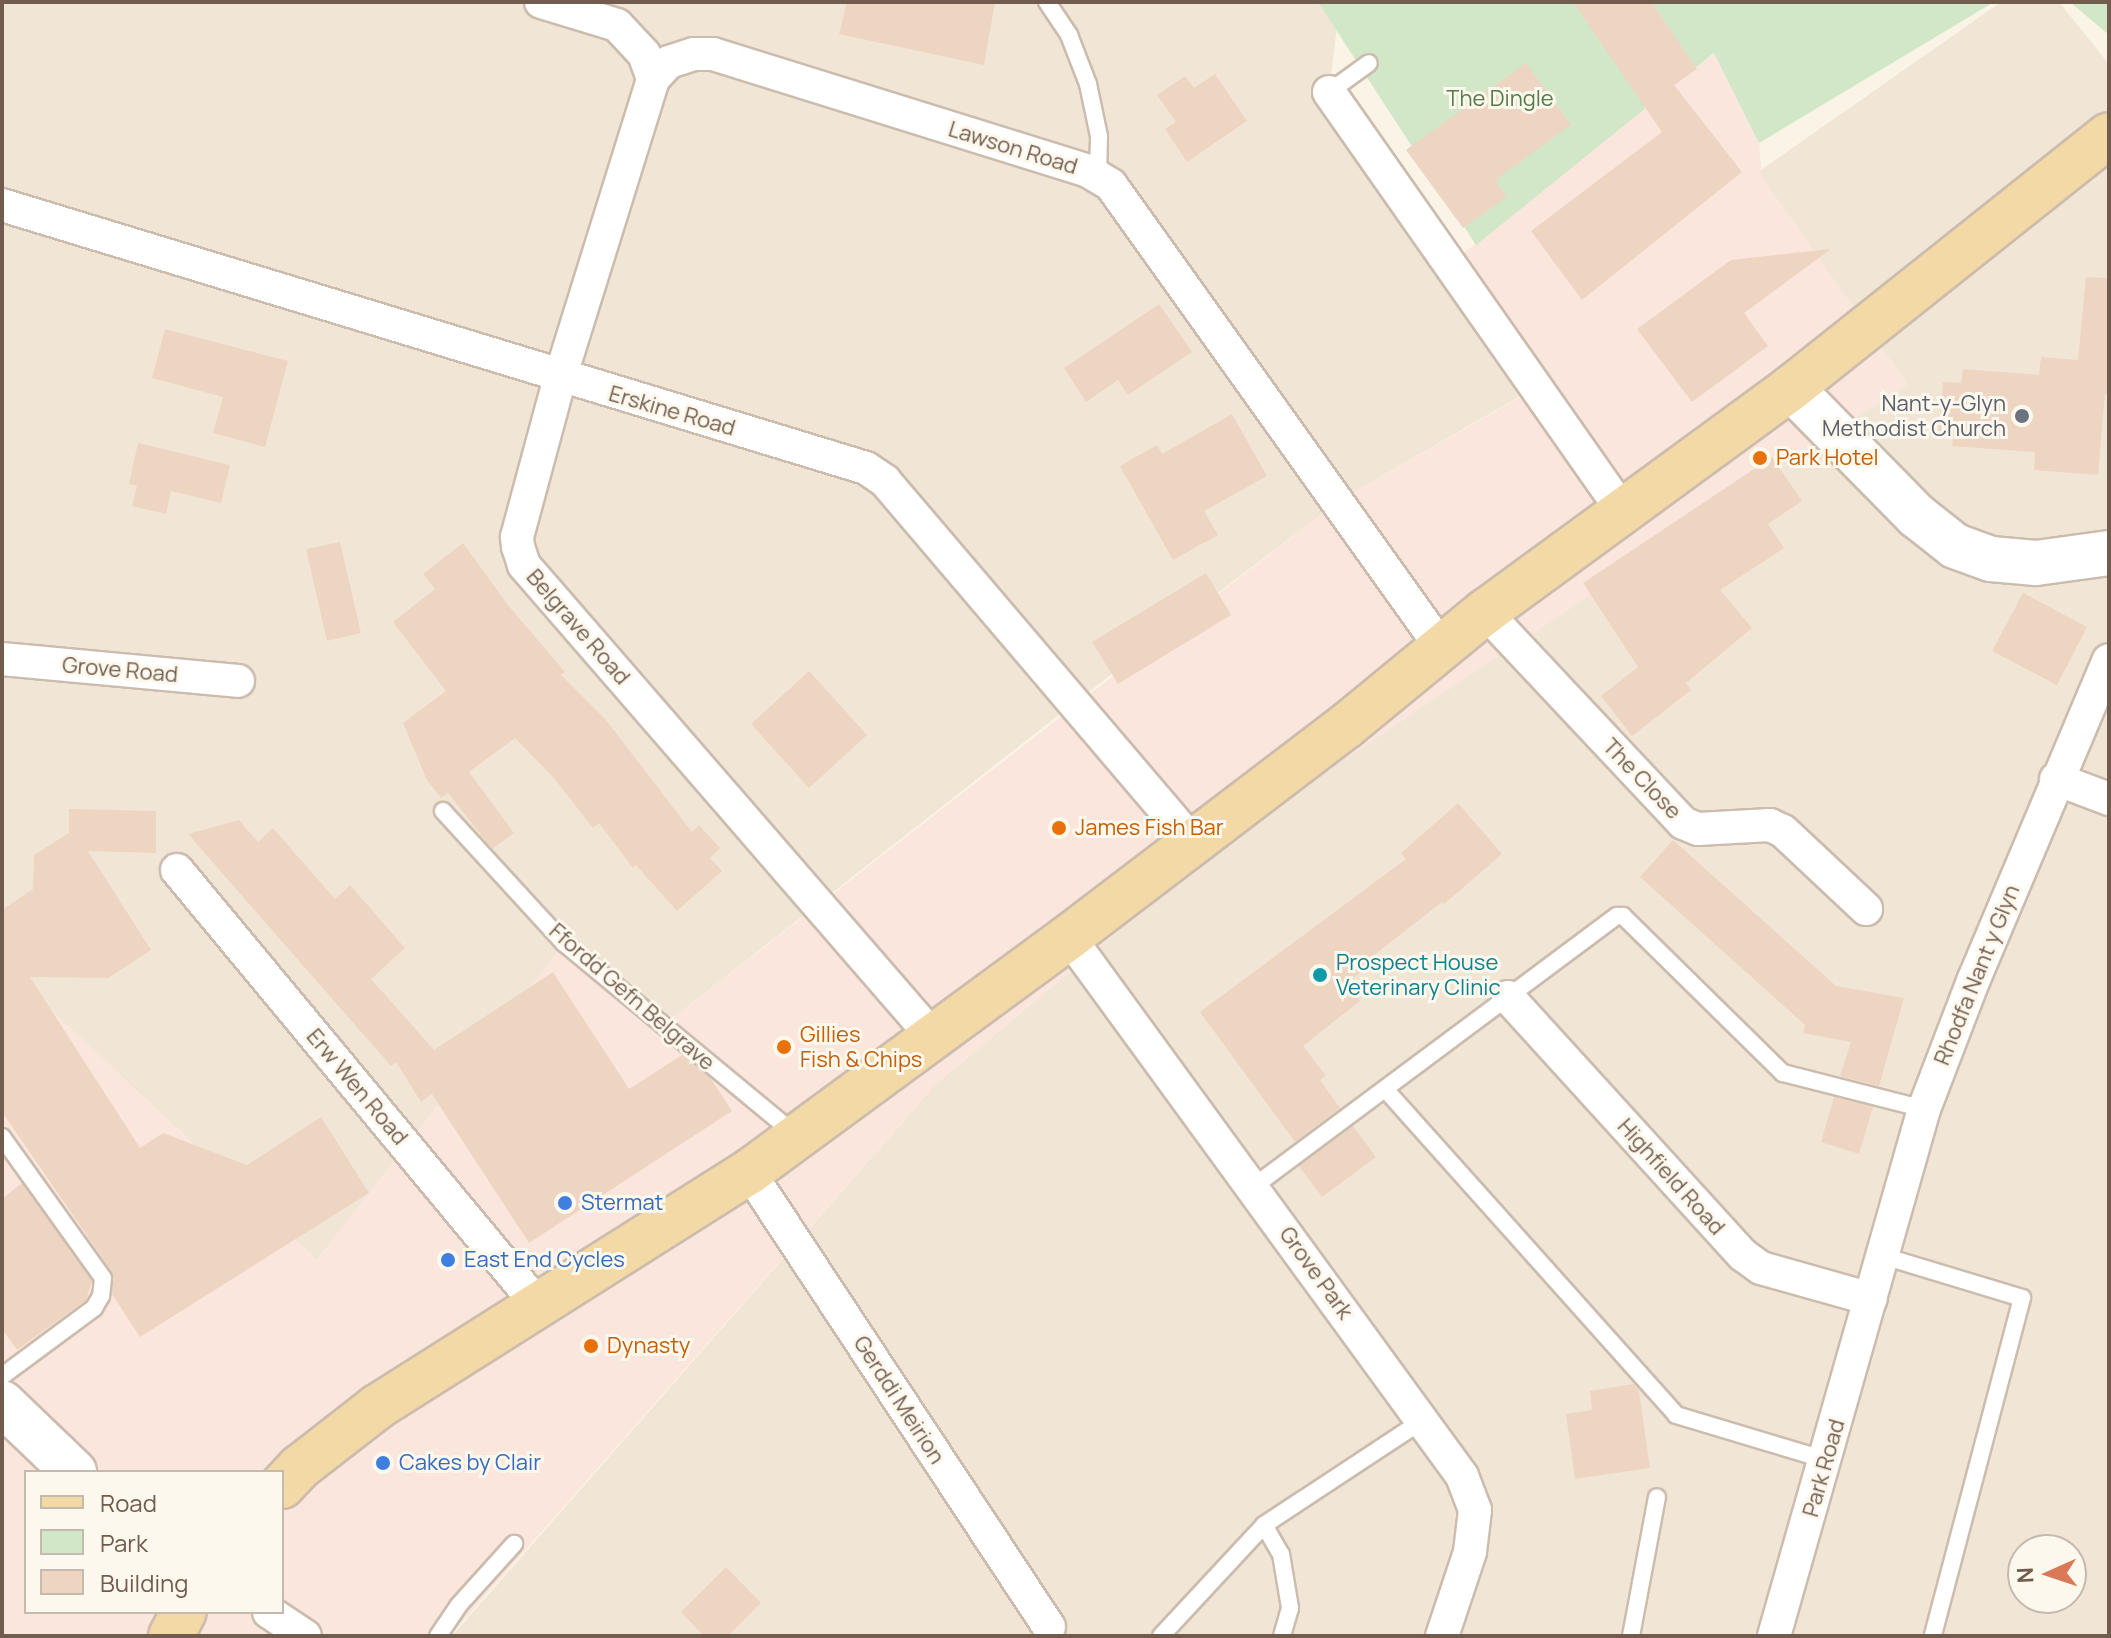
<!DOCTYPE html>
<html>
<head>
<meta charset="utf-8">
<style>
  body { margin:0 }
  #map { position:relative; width:2111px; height:1638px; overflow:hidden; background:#faf4e7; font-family:Manrope,sans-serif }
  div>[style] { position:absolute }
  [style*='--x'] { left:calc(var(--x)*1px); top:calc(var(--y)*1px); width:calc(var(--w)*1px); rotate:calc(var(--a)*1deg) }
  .residential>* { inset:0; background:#f1e6d6 }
  .commercial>* { inset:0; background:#fae6dc }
  .green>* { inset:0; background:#d2e7c7 }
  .building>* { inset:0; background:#edd5c1 }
  .roads { filter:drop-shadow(2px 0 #cbbcae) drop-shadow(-2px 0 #cbbcae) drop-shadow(0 2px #cbbcae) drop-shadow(0 -2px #cbbcae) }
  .lane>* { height:16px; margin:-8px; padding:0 8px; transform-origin:8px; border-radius:8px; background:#fff }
  .street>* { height:32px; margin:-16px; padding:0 16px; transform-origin:16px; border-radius:16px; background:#fff }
  .secondary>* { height:44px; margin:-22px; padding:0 22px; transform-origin:22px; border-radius:22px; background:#fff }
  .primary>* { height:44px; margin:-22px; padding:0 22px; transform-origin:22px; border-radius:22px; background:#f3d9a5 }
  .dots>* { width:22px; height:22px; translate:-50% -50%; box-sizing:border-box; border:4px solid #fdf8ed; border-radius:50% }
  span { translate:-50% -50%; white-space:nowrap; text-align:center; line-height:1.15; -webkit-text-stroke:6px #fdf8ed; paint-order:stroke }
  .park-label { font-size:22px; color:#567c4a }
  .street-label { font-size:22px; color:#725c4e }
  .worship-label { font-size:22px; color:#5b616d }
  .right { translate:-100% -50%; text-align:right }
  .food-label { font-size:22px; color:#c56008 }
  .left { translate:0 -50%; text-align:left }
  .culture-label { font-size:22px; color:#0d838f }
  .shop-label { font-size:22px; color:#366cbe }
  .frame { position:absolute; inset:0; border:4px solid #725c4e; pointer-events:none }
  .legend { position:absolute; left:24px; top:1470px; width:260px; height:144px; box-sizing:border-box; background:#fdf8ed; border:2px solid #c5baad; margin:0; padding:10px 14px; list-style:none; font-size:24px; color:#725c4e }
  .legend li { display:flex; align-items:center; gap:16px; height:40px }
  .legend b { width:40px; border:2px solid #c5baad }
  .north { position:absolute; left:2007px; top:1534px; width:80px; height:80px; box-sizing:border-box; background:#fdf8ed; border:2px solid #c5baad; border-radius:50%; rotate:267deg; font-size:22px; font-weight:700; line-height:32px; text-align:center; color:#725c4e }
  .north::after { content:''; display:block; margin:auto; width:28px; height:36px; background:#d97957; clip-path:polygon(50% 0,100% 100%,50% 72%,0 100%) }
</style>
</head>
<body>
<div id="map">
  <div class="residential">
    <i style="clip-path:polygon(2px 2px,1340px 2px,1329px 92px,1536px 387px,1337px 502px,1074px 703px,664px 1025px,564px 944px,317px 1260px,2px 964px)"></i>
    <i style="clip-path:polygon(evenodd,2001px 2px,2059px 2px,2109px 64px,2109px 1636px,452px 1636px,936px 1084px,1242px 827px,1907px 384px,1758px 172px,2001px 2px,2023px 1550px,2071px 1550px,2071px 1598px,2023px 1598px,2023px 1550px)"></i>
  </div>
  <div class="commercial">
    <i style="clip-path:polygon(evenodd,1715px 53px,1759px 143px,1762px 177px,1907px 384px,1242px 827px,936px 1084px,450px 1636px,2px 1636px,2px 964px,317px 1260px,564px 943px,664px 1025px,1337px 502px,1536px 388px,1450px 264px,1715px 53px,26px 1472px,282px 1472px,282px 1612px,26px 1612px,26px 1472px)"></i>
  </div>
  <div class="green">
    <i style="clip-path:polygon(1318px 2px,1994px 2px,1759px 143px,1714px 53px,1476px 245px)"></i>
    <i style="clip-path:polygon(2070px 2px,2109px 2px,2109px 35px)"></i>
  </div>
  <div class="building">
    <i style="clip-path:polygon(847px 2px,995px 2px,984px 65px,839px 34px)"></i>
    <i style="clip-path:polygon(1573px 2px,1651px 2px,1697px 69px,1674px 85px,1742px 172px,1582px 300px,1531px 231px,1662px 132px)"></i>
    <i style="clip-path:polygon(1526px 63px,1571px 125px,1495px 180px,1507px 197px,1463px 228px,1406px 150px)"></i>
    <i style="clip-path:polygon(1215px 74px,1247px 121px,1187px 162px,1165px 129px,1176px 122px,1157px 95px,1185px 76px,1194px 88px)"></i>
    <i style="clip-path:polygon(1831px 249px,1744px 313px,1768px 346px,1692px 402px,1637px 329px,1731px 260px)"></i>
    <i style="clip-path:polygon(2086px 277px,2109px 278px,2109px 395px,2105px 394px,2098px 475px,2034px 470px,2035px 452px,1952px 446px,1953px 438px,1938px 436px,1943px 382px,1961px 383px,1963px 369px,2039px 375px,2041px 357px,2078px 360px)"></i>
    <i style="clip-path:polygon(1159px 304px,1192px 352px,1128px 395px,1118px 380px,1086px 402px,1064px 368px)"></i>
    <i style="clip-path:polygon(165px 329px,288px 361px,265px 447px,213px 433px,223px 397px,152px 378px)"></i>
    <i style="clip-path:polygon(1232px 414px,1267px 476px,1204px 511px,1218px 535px,1173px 560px,1120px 466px,1157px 445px,1162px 454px)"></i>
    <i style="clip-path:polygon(138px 443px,230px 465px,221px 503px,171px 491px,166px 514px,132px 506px,137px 486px,129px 484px)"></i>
    <i style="clip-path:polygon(1772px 457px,1802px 501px,1768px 524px,1784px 548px,1720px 590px,1752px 628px,1686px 683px,1691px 690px,1632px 736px,1601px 696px,1638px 667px,1583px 583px)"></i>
    <i style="clip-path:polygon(340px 542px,361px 633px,327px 641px,306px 549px)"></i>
    <i style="clip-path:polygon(463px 543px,508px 605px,565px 672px,561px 675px,606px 720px,692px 832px,699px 825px,720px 848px,710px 858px,722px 871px,677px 911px,636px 865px,633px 868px,599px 823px,593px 828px,553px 777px,515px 738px,469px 772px,514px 833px,492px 849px,448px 793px,441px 798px,427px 780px,403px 723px,446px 691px,393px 622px,435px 589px,423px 574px)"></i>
    <i style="clip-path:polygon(1206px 573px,1231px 615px,1118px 684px,1092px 642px)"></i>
    <i style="clip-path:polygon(2023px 593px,2087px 627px,2057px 685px,1992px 651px)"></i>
    <i style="clip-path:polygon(809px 671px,867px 735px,809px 788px,751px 724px)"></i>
    <i style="clip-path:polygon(1458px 803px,1502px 854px,1444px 904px,1442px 902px,1364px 963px,1368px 967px,1347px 983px,1360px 1001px,1303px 1046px,1326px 1076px,1320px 1080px,1340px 1108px,1295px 1142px,1200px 1012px,1406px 859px,1401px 853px)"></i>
    <i style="clip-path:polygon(69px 809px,156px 811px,156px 853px,88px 851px,151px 950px,108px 978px,30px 977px,140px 1148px,163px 1133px,247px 1165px,321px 1117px,369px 1193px,140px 1337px,112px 1294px,112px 1272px,2px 1112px,2px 910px,33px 889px,34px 855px,69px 833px)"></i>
    <i style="clip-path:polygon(239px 820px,258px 842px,273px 828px,335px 899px,350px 885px,405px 948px,371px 979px,434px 1050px,553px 972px,629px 1089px,682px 1055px,711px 1079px,732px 1111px,529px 1243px,432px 1094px,421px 1102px,396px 1062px,391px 1066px,188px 834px)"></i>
    <i style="clip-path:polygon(1673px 840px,1836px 986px,1904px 998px,1879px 1086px,1840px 1076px,1851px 1042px,1803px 1033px,1805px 1025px,1640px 877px)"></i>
    <i style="clip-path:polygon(1834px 1097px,1873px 1107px,1859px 1154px,1821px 1142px)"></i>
    <i style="clip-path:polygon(1353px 1126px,1376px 1157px,1322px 1197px,1299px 1166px)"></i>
    <i style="clip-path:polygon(22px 1183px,92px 1281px,86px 1300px,17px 1350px,2px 1329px,2px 1199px)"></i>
    <i style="clip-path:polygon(1634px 1384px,1639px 1391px,1650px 1468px,1575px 1479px,1566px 1414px,1592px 1410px,1590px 1391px)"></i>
    <i style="clip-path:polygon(726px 1567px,761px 1603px,728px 1636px,704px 1636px,681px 1612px)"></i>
  </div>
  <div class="roads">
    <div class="lane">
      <i style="--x:1047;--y:2;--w:40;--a:56"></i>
      <i style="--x:1069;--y:35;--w:53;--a:68.8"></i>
      <i style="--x:1088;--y:84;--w:53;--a:78.1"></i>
      <i style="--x:1099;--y:136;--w:42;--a:91.4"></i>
      <i style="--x:1329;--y:92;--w:49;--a:-35.9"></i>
      <i style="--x:443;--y:811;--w:179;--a:47.5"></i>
      <i style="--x:564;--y:943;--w:303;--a:39.6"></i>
      <i style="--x:1385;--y:1089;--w:437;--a:48.2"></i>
      <i style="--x:1676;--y:1415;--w:157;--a:16.7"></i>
      <i style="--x:2;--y:1137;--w:173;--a:54.4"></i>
      <i style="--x:103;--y:1278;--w:18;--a:96"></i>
      <i style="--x:101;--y:1296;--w:14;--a:120"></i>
      <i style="--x:94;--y:1308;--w:114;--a:143.5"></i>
      <i style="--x:1253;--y:1187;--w:454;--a:-36.7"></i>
      <i style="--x:1617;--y:916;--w:6;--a:0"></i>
      <i style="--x:1623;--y:916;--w:224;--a:44.5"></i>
      <i style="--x:1783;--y:1073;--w:146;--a:14.3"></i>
      <i style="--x:1883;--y:1256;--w:145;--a:16.8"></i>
      <i style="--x:2022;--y:1298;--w:350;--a:104.8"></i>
      <i style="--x:1264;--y:1525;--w:34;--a:60"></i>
      <i style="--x:1281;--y:1554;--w:55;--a:80.5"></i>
      <i style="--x:1290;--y:1608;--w:29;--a:106"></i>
      <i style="--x:438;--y:1636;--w:36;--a:-56"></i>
      <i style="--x:458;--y:1606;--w:84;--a:-47.9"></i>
      <i style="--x:1161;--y:1636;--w:151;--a:-47.1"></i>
      <i style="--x:1264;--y:1525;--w:191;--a:-33.4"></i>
      <i style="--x:1631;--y:1636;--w:141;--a:-79.4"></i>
    </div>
    <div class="street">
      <i style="--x:541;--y:2;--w:79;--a:16.8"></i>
      <i style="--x:617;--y:25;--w:40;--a:47"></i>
      <i style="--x:644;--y:54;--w:27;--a:70"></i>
      <i style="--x:1329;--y:92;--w:514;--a:54.98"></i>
      <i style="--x:2;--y:205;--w:903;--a:16.93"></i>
      <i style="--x:866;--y:468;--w:23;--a:34"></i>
      <i style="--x:885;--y:481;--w:475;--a:49.6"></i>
      <i style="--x:1485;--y:612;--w:289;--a:46.8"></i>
      <i style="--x:1683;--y:823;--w:16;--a:22"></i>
      <i style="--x:1698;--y:829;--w:72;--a:-3.2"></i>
      <i style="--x:1770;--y:825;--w:14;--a:25"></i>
      <i style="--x:1783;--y:831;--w:114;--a:43.2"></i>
      <i style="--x:2;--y:659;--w:237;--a:5.3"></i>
      <i style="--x:2056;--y:779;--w:57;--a:20.7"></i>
      <i style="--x:177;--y:870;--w:564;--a:50.32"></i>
      <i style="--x:1069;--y:937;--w:667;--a:53.9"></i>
      <i style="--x:1462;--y:1476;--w:36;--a:69"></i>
      <i style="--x:1475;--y:1510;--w:42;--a:96.8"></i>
      <i style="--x:1470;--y:1552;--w:89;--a:108.4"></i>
      <i style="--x:1508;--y:997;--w:349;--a:47.7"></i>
      <i style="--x:1743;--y:1255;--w:22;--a:36"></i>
      <i style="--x:1761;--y:1268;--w:114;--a:15.7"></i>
      <i style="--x:933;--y:1037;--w:625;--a:-130.91"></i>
      <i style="--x:524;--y:565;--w:19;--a:-108"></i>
      <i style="--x:518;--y:547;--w:10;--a:-96"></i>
      <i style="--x:517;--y:537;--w:165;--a:-74.9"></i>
      <i style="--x:560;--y:378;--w:313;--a:-72.7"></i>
      <i style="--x:653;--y:79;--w:23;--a:-47"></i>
      <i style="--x:669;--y:62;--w:26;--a:-18"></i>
      <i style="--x:694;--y:54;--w:19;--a:0"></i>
      <i style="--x:713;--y:54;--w:393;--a:17.3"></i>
      <i style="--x:1088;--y:171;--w:27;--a:31"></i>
      <i style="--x:1111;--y:185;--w:568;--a:54.46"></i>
      <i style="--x:749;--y:1172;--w:545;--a:56.6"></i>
      <i style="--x:269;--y:1612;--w:43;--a:33.7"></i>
      <i style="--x:1774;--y:1636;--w:548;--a:-74.11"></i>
      <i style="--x:1924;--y:1109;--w:139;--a:-69"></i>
      <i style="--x:1974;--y:979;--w:346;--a:-67.1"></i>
    </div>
    <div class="secondary">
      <i style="--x:1791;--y:388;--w:180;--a:45.5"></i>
      <i style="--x:1917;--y:516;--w:48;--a:38.3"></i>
      <i style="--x:1955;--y:546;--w:38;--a:20"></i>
      <i style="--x:1991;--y:559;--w:45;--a:5.1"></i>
      <i style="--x:2036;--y:563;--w:74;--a:-7.8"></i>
      <i style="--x:2;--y:1403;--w:100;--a:43.8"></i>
    </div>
    <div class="primary">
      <i style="--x:282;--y:1486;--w:26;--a:-47"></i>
      <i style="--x:300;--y:1467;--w:98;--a:-37.9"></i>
      <i style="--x:377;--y:1407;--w:440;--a:-32.3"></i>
      <i style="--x:749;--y:1172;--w:397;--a:-36.3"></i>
      <i style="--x:1069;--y:937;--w:348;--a:-37.3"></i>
      <i style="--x:1346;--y:726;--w:180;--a:-39.4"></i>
      <i style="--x:1485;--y:612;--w:379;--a:-36.2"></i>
      <i style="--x:1791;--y:388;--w:406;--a:-38.5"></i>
      <i style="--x:171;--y:1636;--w:27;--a:-62"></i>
    </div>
  </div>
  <div class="dots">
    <i style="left:2022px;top:416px;background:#6b7280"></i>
    <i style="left:1760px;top:458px;background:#e8710a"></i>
    <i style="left:1059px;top:828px;background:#e8710a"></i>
    <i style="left:1320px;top:975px;background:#0f9aa8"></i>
    <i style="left:784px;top:1047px;background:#e8710a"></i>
    <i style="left:565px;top:1203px;background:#3f7fe0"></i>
    <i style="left:448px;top:1260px;background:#3f7fe0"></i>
    <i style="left:591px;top:1346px;background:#e8710a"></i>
    <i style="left:383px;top:1463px;background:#3f7fe0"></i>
  </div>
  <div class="park-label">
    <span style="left:1500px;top:99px">The Dingle</span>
  </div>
  <div class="street-label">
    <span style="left:1013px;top:148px;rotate:17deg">Lawson Road</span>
    <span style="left:672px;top:411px;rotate:16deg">Erskine Road</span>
    <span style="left:578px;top:627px;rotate:49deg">Belgrave Road</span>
    <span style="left:120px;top:670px;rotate:5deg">Grove Road</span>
    <span style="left:1642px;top:779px;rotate:46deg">The Close</span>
    <span style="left:1977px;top:975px;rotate:-68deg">Rhodfa Nant y Glyn</span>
    <span style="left:632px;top:997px;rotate:41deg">Ffordd Gefn Belgrave</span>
    <span style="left:357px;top:1087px;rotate:50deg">Erw Wen Road</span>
    <span style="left:1671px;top:1177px;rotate:48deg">Highfield Road</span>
    <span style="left:1316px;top:1273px;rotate:54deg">Grove Park</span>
    <span style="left:899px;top:1400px;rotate:57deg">Gerddi Meirion</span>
    <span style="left:1824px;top:1468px;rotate:-74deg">Park Road</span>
  </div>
  <div class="worship-label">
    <span class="right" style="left:2006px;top:416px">Nant-y-Glyn<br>Methodist Church</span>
  </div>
  <div class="food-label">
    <span class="left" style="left:1776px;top:458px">Park Hotel</span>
    <span class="left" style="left:1075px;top:828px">James Fish Bar</span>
    <span class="left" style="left:800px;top:1047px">Gillies<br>Fish &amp; Chips</span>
    <span class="left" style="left:607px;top:1346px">Dynasty</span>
  </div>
  <div class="culture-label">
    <span class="left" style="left:1336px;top:975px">Prospect House<br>Veterinary Clinic</span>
  </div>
  <div class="shop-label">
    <span class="left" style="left:581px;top:1203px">Stermat</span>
    <span class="left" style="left:464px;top:1260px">East End Cycles</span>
    <span class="left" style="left:399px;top:1463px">Cakes by Clair</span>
  </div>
  <div class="frame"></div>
  <ul class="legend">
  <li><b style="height:10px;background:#f3d9a5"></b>Road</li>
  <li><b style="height:22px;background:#d2e7c7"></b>Park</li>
  <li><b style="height:22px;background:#edd5c1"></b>Building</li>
  </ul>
  <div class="north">N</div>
</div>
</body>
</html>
